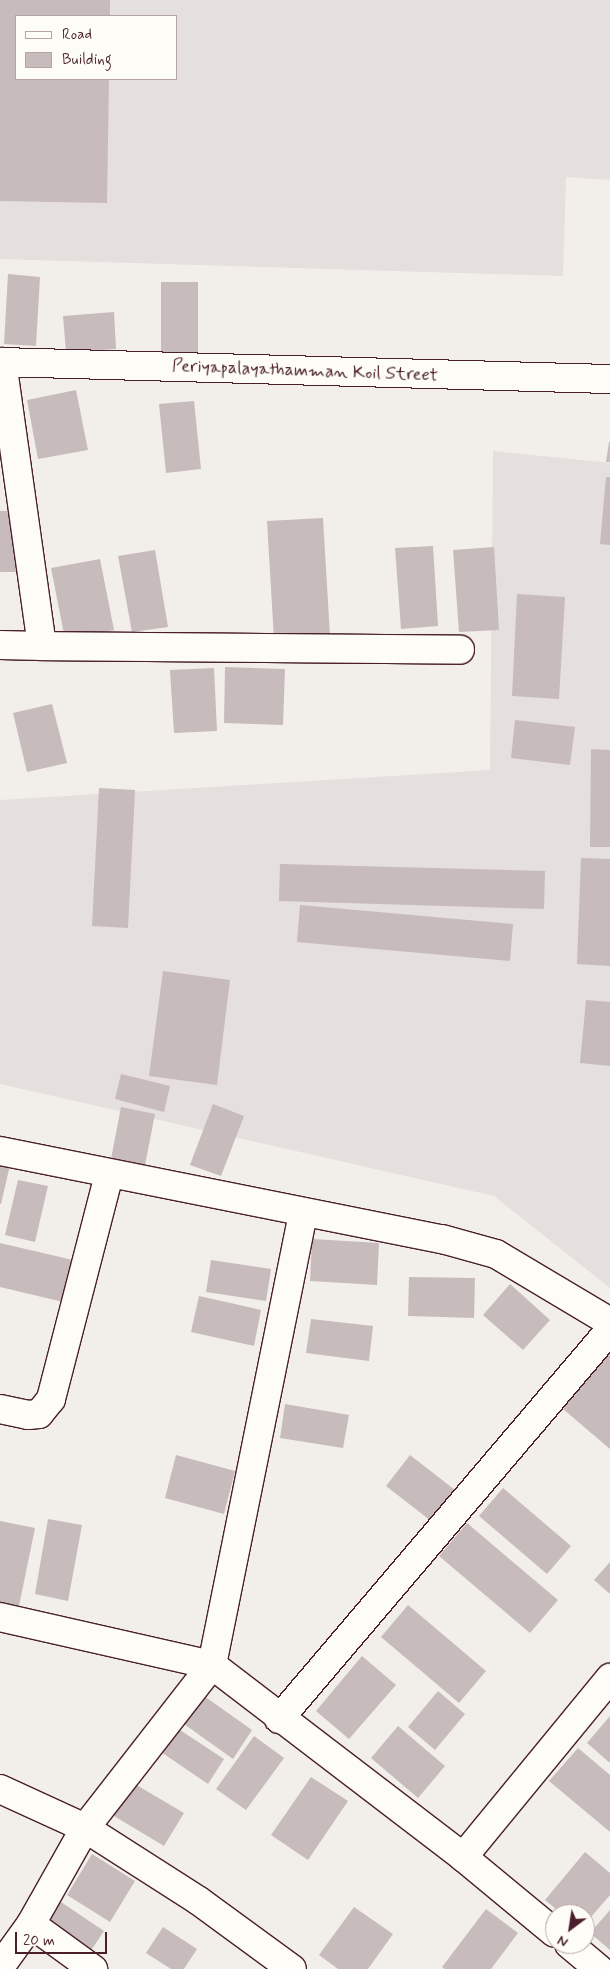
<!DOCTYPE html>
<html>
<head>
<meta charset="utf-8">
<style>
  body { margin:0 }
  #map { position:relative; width:610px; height:1969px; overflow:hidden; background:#f2efeb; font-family:Mynerve,sans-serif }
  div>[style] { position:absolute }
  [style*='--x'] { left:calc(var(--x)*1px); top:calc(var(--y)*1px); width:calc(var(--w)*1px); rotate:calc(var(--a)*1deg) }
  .built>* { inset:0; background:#e5dfdd }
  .building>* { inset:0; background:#c8bbbb }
  .roads { filter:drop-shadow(1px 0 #4a1f2b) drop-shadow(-1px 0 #4a1f2b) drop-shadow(0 1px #4a1f2b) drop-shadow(0 -1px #4a1f2b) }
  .street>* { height:28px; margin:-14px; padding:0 14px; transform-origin:14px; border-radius:14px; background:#fdfcf7 }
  span { translate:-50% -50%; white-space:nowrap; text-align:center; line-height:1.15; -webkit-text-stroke:5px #fdfcf7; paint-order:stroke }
  .street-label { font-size:18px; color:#4a1f2b }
  .legend { position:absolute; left:15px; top:15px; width:162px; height:65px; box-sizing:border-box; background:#fdfcf7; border:1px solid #b5a4a5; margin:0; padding:6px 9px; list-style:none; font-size:15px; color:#4a1f2b }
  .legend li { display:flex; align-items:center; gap:10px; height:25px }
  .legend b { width:25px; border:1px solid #b5a4a5 }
  .north { position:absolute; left:545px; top:1904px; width:50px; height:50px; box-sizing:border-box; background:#fdfcf7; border:1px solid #b5a4a5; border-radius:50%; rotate:211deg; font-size:14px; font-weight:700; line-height:20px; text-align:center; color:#4a1f2b }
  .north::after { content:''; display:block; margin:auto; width:18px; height:22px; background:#4a1f2b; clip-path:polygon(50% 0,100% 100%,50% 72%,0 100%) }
  .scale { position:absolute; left:15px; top:1932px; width:92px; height:22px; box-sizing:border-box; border:2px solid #4a1f2b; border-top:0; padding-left:6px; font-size:15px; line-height:18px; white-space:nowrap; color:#4a1f2b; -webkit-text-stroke:4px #fdfcf7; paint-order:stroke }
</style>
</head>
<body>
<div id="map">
  <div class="built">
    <i style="clip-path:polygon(evenodd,0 0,610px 0,610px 180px,566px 177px,563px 276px,0 259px,0 0,16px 16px,176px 16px,176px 79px,16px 79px,16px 16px)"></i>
    <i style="clip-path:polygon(493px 451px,610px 463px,610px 1288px,494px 1196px,0 1084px,0 800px,490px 770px)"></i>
  </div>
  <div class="building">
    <i style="clip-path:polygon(0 0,110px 0,110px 16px,16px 16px,16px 79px,109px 79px,107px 203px,0 201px)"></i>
    <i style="clip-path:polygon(8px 274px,40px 277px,36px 346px,4px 344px)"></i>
    <i style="clip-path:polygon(161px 282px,198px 282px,198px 357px,161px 357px)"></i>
    <i style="clip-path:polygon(114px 312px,116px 349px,66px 352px,63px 316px)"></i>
    <i style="clip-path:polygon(76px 390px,88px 450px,38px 459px,27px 400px)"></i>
    <i style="clip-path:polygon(194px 401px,201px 469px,166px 473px,159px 404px)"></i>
    <i style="clip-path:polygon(609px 442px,610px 442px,610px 462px,606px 462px)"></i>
    <i style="clip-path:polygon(606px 477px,610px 477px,610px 545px,600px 544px)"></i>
    <i style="clip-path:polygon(0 511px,15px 511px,16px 572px,0 572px)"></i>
    <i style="clip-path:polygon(323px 518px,330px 636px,274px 639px,267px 521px)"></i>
    <i style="clip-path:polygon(433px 546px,438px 626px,401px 629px,395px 548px)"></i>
    <i style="clip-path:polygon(494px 547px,499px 630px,459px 632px,453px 550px)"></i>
    <i style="clip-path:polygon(155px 550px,168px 627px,132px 632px,118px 556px)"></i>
    <i style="clip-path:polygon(100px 559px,114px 630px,65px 639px,51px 568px)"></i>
    <i style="clip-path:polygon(517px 594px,565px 597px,559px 699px,512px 696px)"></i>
    <i style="clip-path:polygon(225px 667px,285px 669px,283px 725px,224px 723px)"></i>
    <i style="clip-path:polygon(214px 668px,217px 731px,174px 733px,170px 670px)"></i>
    <i style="clip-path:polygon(52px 704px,67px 763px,27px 772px,13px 713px)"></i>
    <i style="clip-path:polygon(515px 720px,575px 727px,570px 765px,511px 758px)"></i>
    <i style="clip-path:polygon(591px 749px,610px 750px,610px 847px,590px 847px)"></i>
    <i style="clip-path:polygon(99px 788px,135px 790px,128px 928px,92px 926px)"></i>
    <i style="clip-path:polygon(581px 858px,610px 859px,610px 966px,577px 964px)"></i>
    <i style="clip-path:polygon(280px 864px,545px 871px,544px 909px,279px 901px)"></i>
    <i style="clip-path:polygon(300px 905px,513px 924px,510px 961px,297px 942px)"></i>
    <i style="clip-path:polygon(163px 971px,230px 980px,217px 1085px,149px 1076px)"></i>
    <i style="clip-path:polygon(586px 1000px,610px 1002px,610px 1066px,580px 1063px)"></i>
    <i style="clip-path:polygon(121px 1074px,170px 1086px,164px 1112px,115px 1099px)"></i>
    <i style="clip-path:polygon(213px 1104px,244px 1116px,221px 1176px,190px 1165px)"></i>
    <i style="clip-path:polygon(121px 1107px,155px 1114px,145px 1165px,111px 1159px)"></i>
    <i style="clip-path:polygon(0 1163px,10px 1165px,1px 1204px,0 1204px)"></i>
    <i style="clip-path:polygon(18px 1180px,48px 1186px,35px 1242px,5px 1235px)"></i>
    <i style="clip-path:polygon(312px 1239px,379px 1243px,377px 1285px,310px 1281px)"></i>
    <i style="clip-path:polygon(0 1243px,73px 1260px,63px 1302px,0 1287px)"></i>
    <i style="clip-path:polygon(211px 1260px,271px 1269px,266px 1301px,206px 1292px)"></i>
    <i style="clip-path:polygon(409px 1277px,475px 1278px,474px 1318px,408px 1316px)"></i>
    <i style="clip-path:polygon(510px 1284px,550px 1320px,523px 1350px,483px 1315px)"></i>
    <i style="clip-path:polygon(199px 1296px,261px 1310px,254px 1346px,191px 1332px)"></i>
    <i style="clip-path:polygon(311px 1319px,373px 1326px,369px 1361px,306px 1353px)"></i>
    <i style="clip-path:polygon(610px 1353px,610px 1449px,563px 1409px)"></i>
    <i style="clip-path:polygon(285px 1404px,349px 1415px,343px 1448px,280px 1438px)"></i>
    <i style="clip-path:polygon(176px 1455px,235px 1471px,224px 1514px,165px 1498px)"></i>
    <i style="clip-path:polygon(410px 1455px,455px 1490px,431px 1521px,386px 1486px)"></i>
    <i style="clip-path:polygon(503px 1488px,571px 1546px,547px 1574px,479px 1516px)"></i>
    <i style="clip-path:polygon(48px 1519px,82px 1525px,68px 1601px,35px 1594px)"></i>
    <i style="clip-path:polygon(0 1521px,35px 1528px,19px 1606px,0 1602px)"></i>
    <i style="clip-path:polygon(467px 1523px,558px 1600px,530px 1633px,439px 1556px)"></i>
    <i style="clip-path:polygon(610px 1562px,610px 1594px,594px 1580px)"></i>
    <i style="clip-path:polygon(408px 1605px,486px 1671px,459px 1703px,381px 1637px)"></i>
    <i style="clip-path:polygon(362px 1656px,396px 1685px,349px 1739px,316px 1711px)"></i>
    <i style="clip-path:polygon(197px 1691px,252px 1730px,233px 1759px,177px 1719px)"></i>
    <i style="clip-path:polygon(438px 1691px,465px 1714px,435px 1750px,408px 1727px)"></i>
    <i style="clip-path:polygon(610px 1716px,610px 1763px,587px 1743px)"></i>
    <i style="clip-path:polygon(174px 1726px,224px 1759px,208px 1784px,158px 1750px)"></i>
    <i style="clip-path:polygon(398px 1726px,445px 1766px,418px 1798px,371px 1758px)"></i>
    <i style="clip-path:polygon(254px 1736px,284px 1758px,246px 1810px,216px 1789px)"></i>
    <i style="clip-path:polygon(578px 1748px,610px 1775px,610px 1832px,549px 1781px)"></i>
    <i style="clip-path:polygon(311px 1777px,348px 1801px,308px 1860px,271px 1835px)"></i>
    <i style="clip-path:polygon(128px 1780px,184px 1813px,164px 1846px,109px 1813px)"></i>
    <i style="clip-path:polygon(585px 1852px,610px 1873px,610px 1895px,585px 1924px,585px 1914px,562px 1914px,545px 1900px)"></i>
    <i style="clip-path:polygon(92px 1854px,135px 1881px,110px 1922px,67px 1895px)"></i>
    <i style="clip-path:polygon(58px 1900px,104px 1931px,90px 1952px,44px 1921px)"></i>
    <i style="clip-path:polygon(354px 1907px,393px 1934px,368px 1969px,338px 1969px,319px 1955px)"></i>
    <i style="clip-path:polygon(486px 1909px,518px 1933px,491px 1969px,445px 1969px,442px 1967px)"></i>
    <i style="clip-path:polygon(610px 1910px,610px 1950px,590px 1933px)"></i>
    <i style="clip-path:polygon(163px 1927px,197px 1949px,184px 1969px,171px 1969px,146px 1953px)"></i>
  </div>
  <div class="roads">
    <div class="street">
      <i style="--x:0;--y:362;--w:610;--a:1.6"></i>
      <i style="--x:0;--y:645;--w:42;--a:1.4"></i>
      <i style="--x:42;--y:646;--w:287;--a:-98"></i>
      <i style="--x:42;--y:646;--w:418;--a:0.5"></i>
      <i style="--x:0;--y:1151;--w:451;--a:11.3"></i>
      <i style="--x:442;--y:1239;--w:56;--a:15.5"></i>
      <i style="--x:496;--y:1254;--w:133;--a:30.8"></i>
      <i style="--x:0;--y:1409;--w:29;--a:12"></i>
      <i style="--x:28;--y:1415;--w:11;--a:-5"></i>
      <i style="--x:39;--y:1414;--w:19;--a:-51"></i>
      <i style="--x:51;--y:1399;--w:232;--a:-75.5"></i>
      <i style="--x:0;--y:1617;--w:217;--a:12.8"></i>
      <i style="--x:212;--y:1665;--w:316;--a:37.4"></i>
      <i style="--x:463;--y:1857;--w:119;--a:39.6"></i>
      <i style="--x:279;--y:1719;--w:511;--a:-49.61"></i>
      <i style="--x:0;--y:1789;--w:94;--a:24.6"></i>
      <i style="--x:85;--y:1828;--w:135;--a:32.6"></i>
      <i style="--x:199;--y:1901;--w:115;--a:36.2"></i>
      <i style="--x:463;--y:1857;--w:232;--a:-50.6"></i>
      <i style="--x:31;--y:1924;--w:77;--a:36"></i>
      <i style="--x:569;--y:1944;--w:39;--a:40"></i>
      <i style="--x:0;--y:1967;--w:53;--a:-54.2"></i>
      <i style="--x:31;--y:1924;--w:110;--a:-60.6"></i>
      <i style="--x:85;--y:1828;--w:207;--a:-52.1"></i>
      <i style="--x:212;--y:1665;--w:461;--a:-78.6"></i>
    </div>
  </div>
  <div class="street-label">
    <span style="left:305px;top:371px;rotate:2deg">Periyapalayathamman Koil Street</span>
  </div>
  <ul class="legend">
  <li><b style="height:6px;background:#fdfcf7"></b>Road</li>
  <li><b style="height:14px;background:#c8bbbb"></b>Building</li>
  </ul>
  <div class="north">N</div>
  <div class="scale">20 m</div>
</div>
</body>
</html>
